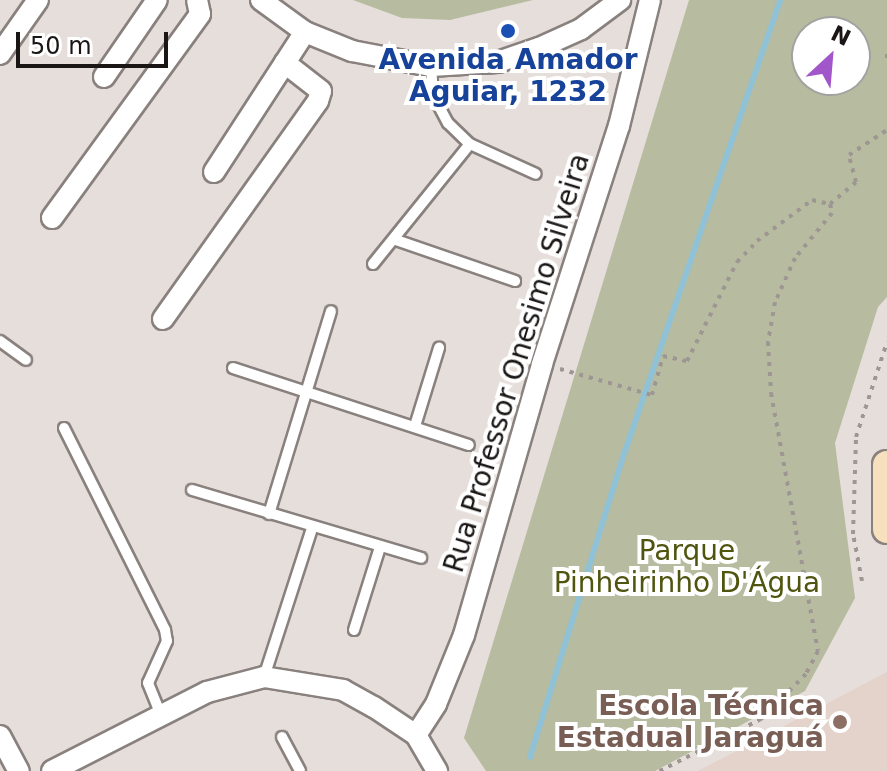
<!DOCTYPE html>
<html>
<head>
<meta charset="utf-8">
<style>
  body { margin:0 }
  #map { position:relative; width:887px; height:771px; overflow:hidden; background:#e6deda; font-family:"DejaVu Sans",sans-serif }
  div>[style] { position:absolute }
  [style*='--x'] { left:calc(var(--x)*1px); top:calc(var(--y)*1px); width:calc(var(--w)*1px); rotate:calc(var(--a)*1deg) }
  .built>* { inset:0; background:#e3d3cb }
  .green>* { inset:0; background:#b7bb9f }
  .stream>* { height:6px; margin:-3px; padding:0 3px; transform-origin:3px; border-radius:3px; background:#91c1d5 }
  .path>* { height:4px; margin-top:-2px; transform-origin:0; background:repeating-linear-gradient(90deg,#9d9693 0 4px,transparent 0 10px) }
  .roads { filter:drop-shadow(2px 0 #89817e) drop-shadow(-2px 0 #89817e) drop-shadow(0 2px #89817e) drop-shadow(0 -2px #89817e) }
  .lane>* { height:10px; margin:-5px; padding:0 5px; transform-origin:5px; border-radius:5px; background:#fff }
  .street>* { height:20px; margin:-10px; padding:0 10px; transform-origin:10px; border-radius:10px; background:#fff }
  .secondary>* { height:28px; margin:-14px; padding:0 14px; transform-origin:14px; border-radius:14px; background:#f6e0bd }
  .dots>* { width:22px; height:22px; translate:-50% -50%; box-sizing:border-box; border:4px solid #fff; border-radius:50% }
  span { translate:-50% -50%; white-space:nowrap; text-align:center; line-height:1.15; -webkit-text-stroke:8px #fff; paint-order:stroke }
  .transit-label { font-size:28px; color:#164399; font-weight:700 }
  .street-label { font-size:28px; color:#191615 }
  .park-label { font-size:28px; color:#4f540e }
  .education-label { font-size:28px; color:#785e54; font-weight:700 }
  .right { translate:-100% -50%; text-align:right }
  .north { position:absolute; left:791px; top:16px; width:80px; height:80px; box-sizing:border-box; background:#fff; border:2px solid #a3a2a1; border-radius:50%; rotate:26deg; font-size:22px; font-weight:700; line-height:32px; text-align:center; color:#191615 }
  .north::after { content:''; display:block; margin:auto; width:28px; height:36px; background:#a157ca; clip-path:polygon(50% 0,100% 100%,50% 72%,0 100%) }
  .scale { position:absolute; left:16px; top:32px; width:152px; height:36px; box-sizing:border-box; border:4px solid #191615; border-top:0; padding-left:10px; font-size:24px; line-height:28px; white-space:nowrap; color:#191615; -webkit-text-stroke:6px #fff; paint-order:stroke }
</style>
</head>
<body>
<div id="map">
  <div class="built">
    <i style="clip-path:polygon(887px 672px,887px 771px,698px 771px)"></i>
  </div>
  <div class="green">
    <i style="clip-path:polygon(353px 0,533px 0,450px 20px,402px 18px)"></i>
    <i style="clip-path:polygon(evenodd,689px 0,887px 0,887px 297px,878px 307px,835px 443px,855px 598px,805px 691px,655px 771px,486px 771px,464px 738px,689px 0,855px 32px,855px 80px,807px 80px,807px 32px,855px 32px)"></i>
  </div>
  <div class="stream">
    <i style="--x:530;--y:757;--w:320;--a:-72.8"></i>
    <i style="--x:625;--y:451;--w:477;--a:-71"></i>
  </div>
  <div class="path">
    <i style="--x:887;--y:54;--w:10;--a:90"></i>
    <i style="--x:830;--y:204;--w:34;--a:-40"></i>
    <i style="--x:856;--y:182;--w:28;--a:-105"></i>
    <i style="--x:849;--y:155;--w:45;--a:-33.3"></i>
    <i style="--x:560;--y:369;--w:96;--a:15.8"></i>
    <i style="--x:652;--y:395;--w:41;--a:-74.2"></i>
    <i style="--x:663;--y:356;--w:25;--a:12"></i>
    <i style="--x:687;--y:361;--w:111;--a:-63.2"></i>
    <i style="--x:737;--y:262;--w:29;--a:-46"></i>
    <i style="--x:757;--y:241;--w:69;--a:-36.7"></i>
    <i style="--x:812;--y:200;--w:18;--a:13"></i>
    <i style="--x:830;--y:204;--w:9;--a:77"></i>
    <i style="--x:832;--y:213;--w:58;--a:129.4"></i>
    <i style="--x:795;--y:258;--w:48;--a:114.4"></i>
    <i style="--x:775;--y:302;--w:41;--a:99.9"></i>
    <i style="--x:768;--y:342;--w:51;--a:86.6"></i>
    <i style="--x:771;--y:393;--w:262;--a:79.7"></i>
    <i style="--x:818;--y:651;--w:26;--a:118"></i>
    <i style="--x:806;--y:674;--w:64;--a:135"></i>
    <i style="--x:761;--y:719;--w:114;--a:152.8"></i>
    <i style="--x:862;--y:581;--w:48;--a:-100.8"></i>
    <i style="--x:853;--y:534;--w:97;--a:-88.2"></i>
    <i style="--x:856;--y:437;--w:100;--a:-71.9"></i>
  </div>
  <div class="roads">
    <div class="lane">
      <i style="--x:431;--y:66;--w:29;--a:86"></i>
      <i style="--x:433;--y:95;--w:32;--a:62"></i>
      <i style="--x:448;--y:123;--w:30;--a:44"></i>
      <i style="--x:470;--y:144;--w:72;--a:24.4"></i>
      <i style="--x:396;--y:240;--w:126;--a:19"></i>
      <i style="--x:373;--y:264;--w:154;--a:-51.1"></i>
      <i style="--x:0;--y:341;--w:32;--a:36"></i>
      <i style="--x:233;--y:368;--w:248;--a:18.1"></i>
      <i style="--x:415;--y:426;--w:82;--a:-72.9"></i>
      <i style="--x:64;--y:428;--w:226;--a:63.4"></i>
      <i style="--x:165;--y:630;--w:11;--a:80"></i>
      <i style="--x:167;--y:641;--w:46;--a:114.3"></i>
      <i style="--x:148;--y:683;--w:35;--a:68"></i>
      <i style="--x:192;--y:490;--w:239;--a:16.5"></i>
      <i style="--x:269;--y:514;--w:212;--a:-73"></i>
      <i style="--x:354;--y:630;--w:87;--a:-72.6"></i>
      <i style="--x:264;--y:677;--w:157;--a:-72.1"></i>
      <i style="--x:282;--y:737;--w:38;--a:62"></i>
    </div>
    <div class="street">
      <i style="--x:261;--y:0;--w:54;--a:36"></i>
      <i style="--x:305;--y:32;--w:51;--a:22"></i>
      <i style="--x:352;--y:51;--w:80;--a:10.8"></i>
      <i style="--x:431;--y:66;--w:67;--a:-3.4"></i>
      <i style="--x:498;--y:62;--w:43;--a:-18.9"></i>
      <i style="--x:539;--y:48;--w:46;--a:-24.3"></i>
      <i style="--x:581;--y:29;--w:49;--a:-36.6"></i>
      <i style="--x:0;--y:54;--w:66;--a:-54.9"></i>
      <i style="--x:104;--y:77;--w:93;--a:-55.5"></i>
      <i style="--x:214;--y:172;--w:167;--a:-57"></i>
      <i style="--x:52;--y:218;--w:252;--a:-54"></i>
      <i style="--x:200;--y:14;--w:14;--a:-102"></i>
      <i style="--x:163;--y:319;--w:267;--a:-54.6"></i>
      <i style="--x:318;--y:101;--w:10;--a:-73"></i>
      <i style="--x:321;--y:91;--w:46;--a:-142.1"></i>
      <i style="--x:416;--y:735;--w:37;--a:-57"></i>
      <i style="--x:436;--y:704;--w:74;--a:-67.9"></i>
      <i style="--x:464;--y:635;--w:282;--a:-73.9"></i>
      <i style="--x:542;--y:364;--w:250;--a:-72.1"></i>
      <i style="--x:619;--y:126;--w:130;--a:-76.2"></i>
      <i style="--x:0;--y:736;--w:40;--a:62"></i>
      <i style="--x:52;--y:771;--w:174;--a:-27"></i>
      <i style="--x:207;--y:692;--w:59;--a:-14.7"></i>
      <i style="--x:264;--y:677;--w:80;--a:9.3"></i>
      <i style="--x:343;--y:690;--w:35;--a:29"></i>
      <i style="--x:374;--y:707;--w:50;--a:33.7"></i>
      <i style="--x:416;--y:735;--w:42;--a:59.7"></i>
    </div>
    <div class="secondary">
      <i style="--x:887;--y:465;--w:64;--a:90"></i>
    </div>
  </div>
  <div class="dots">
    <i style="left:508px;top:31px;background:#1a4fb4"></i>
    <i style="left:840px;top:722px;background:#8d6e63"></i>
  </div>
  <div class="transit-label">
    <span style="left:508px;top:76px">Avenida Amador<br>Aguiar, 1232</span>
  </div>
  <div class="street-label">
    <span style="left:517px;top:363px;rotate:-73deg">Rua Professor Onesimo Silveira</span>
  </div>
  <div class="park-label">
    <span style="left:687px;top:567px">Parque<br>Pinheirinho D'Água</span>
  </div>
  <div class="education-label">
    <span class="right" style="left:824px;top:722px">Escola Técnica<br>Estadual Jaraguá</span>
  </div>
  <div class="north">N</div>
  <div class="scale">50 m</div>
</div>
</body>
</html>
